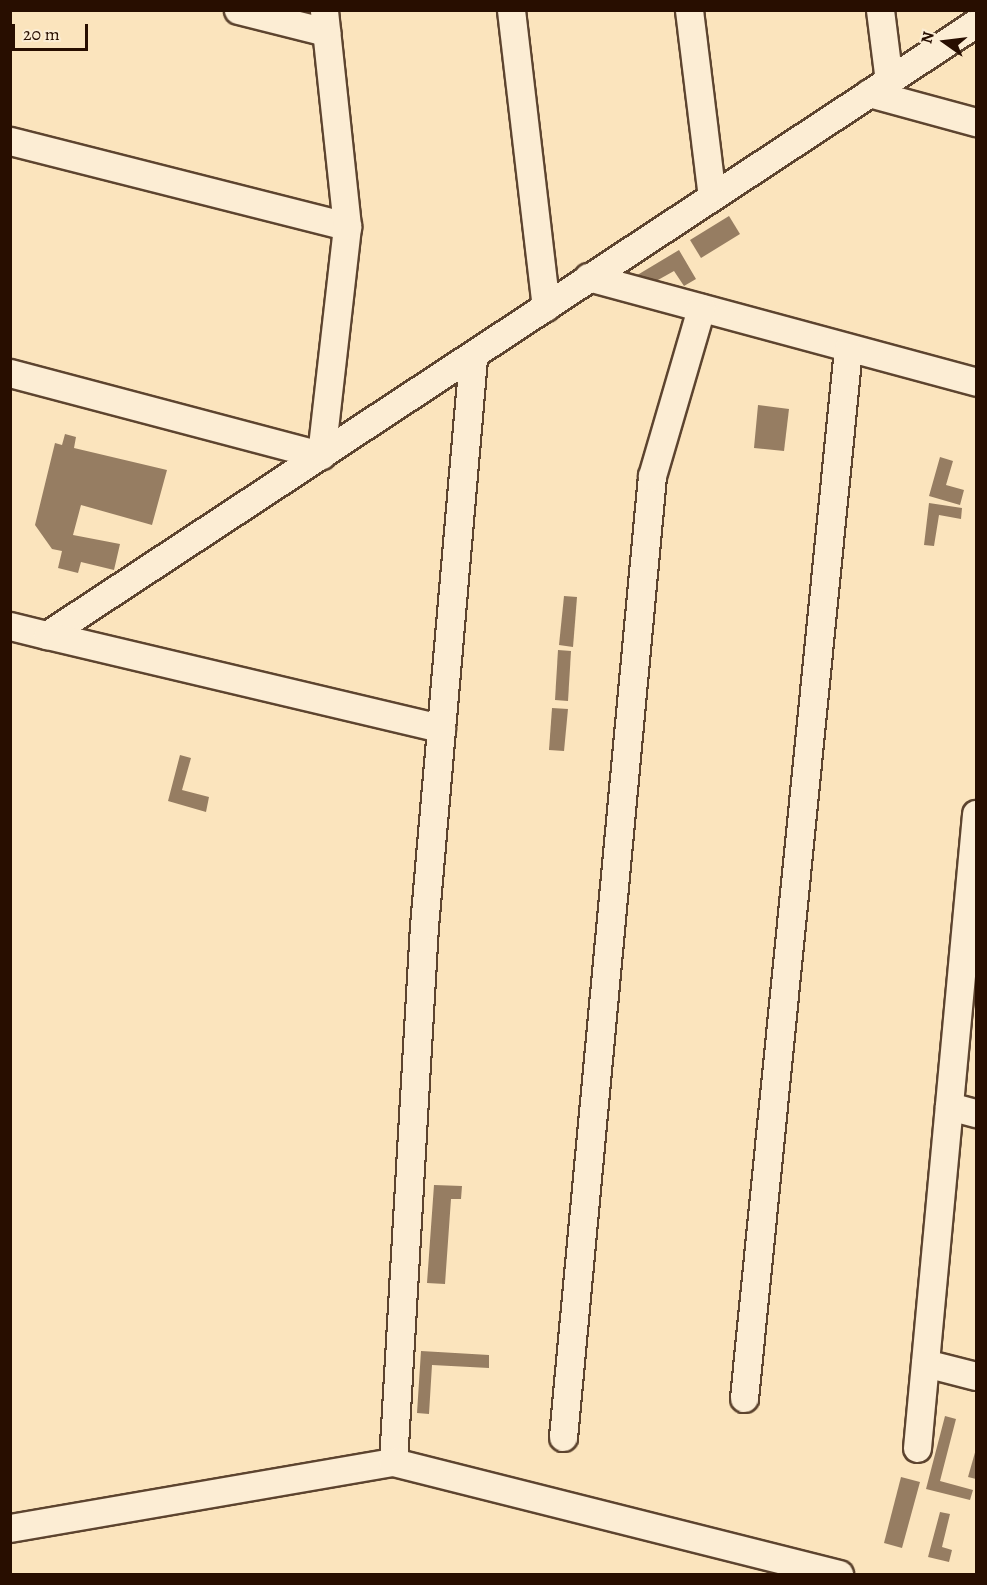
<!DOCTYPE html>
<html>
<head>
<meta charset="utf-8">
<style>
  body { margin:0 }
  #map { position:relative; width:987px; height:1585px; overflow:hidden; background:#fbe4bd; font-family:Alegreya,serif }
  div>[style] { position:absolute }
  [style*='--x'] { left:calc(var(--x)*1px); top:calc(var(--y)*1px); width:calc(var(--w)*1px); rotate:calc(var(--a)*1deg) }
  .building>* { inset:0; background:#967d62 }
  .roads { filter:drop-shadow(2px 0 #5d442f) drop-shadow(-2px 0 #5d442f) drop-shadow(0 2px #5d442f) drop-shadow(0 -2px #5d442f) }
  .minor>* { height:27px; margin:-13.5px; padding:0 13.5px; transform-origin:13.5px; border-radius:13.5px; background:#fcedd4 }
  span { translate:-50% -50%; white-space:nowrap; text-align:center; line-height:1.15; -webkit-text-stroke:4.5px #fcedd4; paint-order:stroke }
  .frame { position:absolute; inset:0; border:12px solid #280e00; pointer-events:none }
  .north { position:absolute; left:915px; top:12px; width:60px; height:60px; -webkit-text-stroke:4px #fcedd4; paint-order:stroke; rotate:284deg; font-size:16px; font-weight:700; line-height:24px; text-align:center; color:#280e00 }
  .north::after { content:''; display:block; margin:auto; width:21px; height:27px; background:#280e00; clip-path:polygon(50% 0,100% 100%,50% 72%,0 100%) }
  .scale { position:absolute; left:12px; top:24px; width:76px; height:27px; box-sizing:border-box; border:3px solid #280e00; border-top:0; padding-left:8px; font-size:18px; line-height:21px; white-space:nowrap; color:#280e00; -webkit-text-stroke:4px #fcedd4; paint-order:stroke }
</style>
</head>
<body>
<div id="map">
  <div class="building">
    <i style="clip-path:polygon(729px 216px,740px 234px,701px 258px,690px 240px)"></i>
    <i style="clip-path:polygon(679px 250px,696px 279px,684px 286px,674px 271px,649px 285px,634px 277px)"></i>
    <i style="clip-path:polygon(758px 405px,789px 409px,784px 451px,754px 448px)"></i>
    <i style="clip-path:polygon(65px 434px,76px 437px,74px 448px,167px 470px,152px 525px,81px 505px,73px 535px,120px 544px,114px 570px,81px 562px,78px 573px,58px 568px,62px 551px,52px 549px,35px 525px,55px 443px,62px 445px)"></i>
    <i style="clip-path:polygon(940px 457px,953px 461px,946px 485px,964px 490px,960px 505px,929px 496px)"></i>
    <i style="clip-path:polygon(929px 503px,962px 508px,961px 519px,939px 515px,934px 546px,924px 545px)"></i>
    <i style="clip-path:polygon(564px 596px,577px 597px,573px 647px,559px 645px)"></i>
    <i style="clip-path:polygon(558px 650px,571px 651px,568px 701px,555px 700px)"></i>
    <i style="clip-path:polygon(552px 708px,568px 709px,564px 751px,549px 750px)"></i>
    <i style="clip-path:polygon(180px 755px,191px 758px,182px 790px,209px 797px,206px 812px,168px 801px)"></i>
    <i style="clip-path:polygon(434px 1185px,462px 1186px,461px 1199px,451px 1199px,445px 1284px,427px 1283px)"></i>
    <i style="clip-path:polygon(421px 1351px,489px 1355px,489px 1368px,432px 1365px,429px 1414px,417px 1413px)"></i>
    <i style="clip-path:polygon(945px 1416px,956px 1419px,940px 1481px,973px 1490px,970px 1500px,926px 1489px)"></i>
    <i style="clip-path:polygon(976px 1449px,976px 1479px,968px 1477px)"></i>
    <i style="clip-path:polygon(901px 1477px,920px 1482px,902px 1548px,884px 1543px)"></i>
    <i style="clip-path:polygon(940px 1512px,950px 1514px,942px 1547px,952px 1550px,949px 1562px,928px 1557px)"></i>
  </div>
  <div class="roads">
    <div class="minor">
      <i style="--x:238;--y:10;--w:91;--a:14"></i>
      <i style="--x:511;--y:10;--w:299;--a:83.3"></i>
      <i style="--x:689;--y:10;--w:187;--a:83"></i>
      <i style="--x:880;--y:10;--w:72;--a:82.8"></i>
      <i style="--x:869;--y:93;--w:111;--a:15.2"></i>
      <i style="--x:10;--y:141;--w:348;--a:14.2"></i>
      <i style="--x:588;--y:277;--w:402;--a:15.1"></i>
      <i style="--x:10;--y:373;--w:322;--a:14.8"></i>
      <i style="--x:321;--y:455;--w:230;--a:-83.5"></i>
      <i style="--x:347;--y:226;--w:217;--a:-96.1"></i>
      <i style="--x:10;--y:626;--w:38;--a:14"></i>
      <i style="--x:47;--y:635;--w:1112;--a:-33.38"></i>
      <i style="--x:47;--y:635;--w:405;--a:13.3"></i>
      <i style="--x:949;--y:1106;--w:28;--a:15"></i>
      <i style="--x:925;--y:1363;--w:53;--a:14.3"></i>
      <i style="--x:744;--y:1398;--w:1055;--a:-84.34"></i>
      <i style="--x:563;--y:1437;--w:965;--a:-84.71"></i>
      <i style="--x:652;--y:476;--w:175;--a:-73.7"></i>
      <i style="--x:917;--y:1448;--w:637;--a:-84.68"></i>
      <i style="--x:393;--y:1462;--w:537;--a:-86.69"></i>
      <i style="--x:424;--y:926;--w:570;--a:-85.07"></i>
      <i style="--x:10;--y:1528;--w:389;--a:-9.8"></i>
      <i style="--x:393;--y:1462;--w:460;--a:14.1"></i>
    </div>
  </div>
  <div class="frame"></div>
  <div class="north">N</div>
  <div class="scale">20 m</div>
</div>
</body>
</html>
